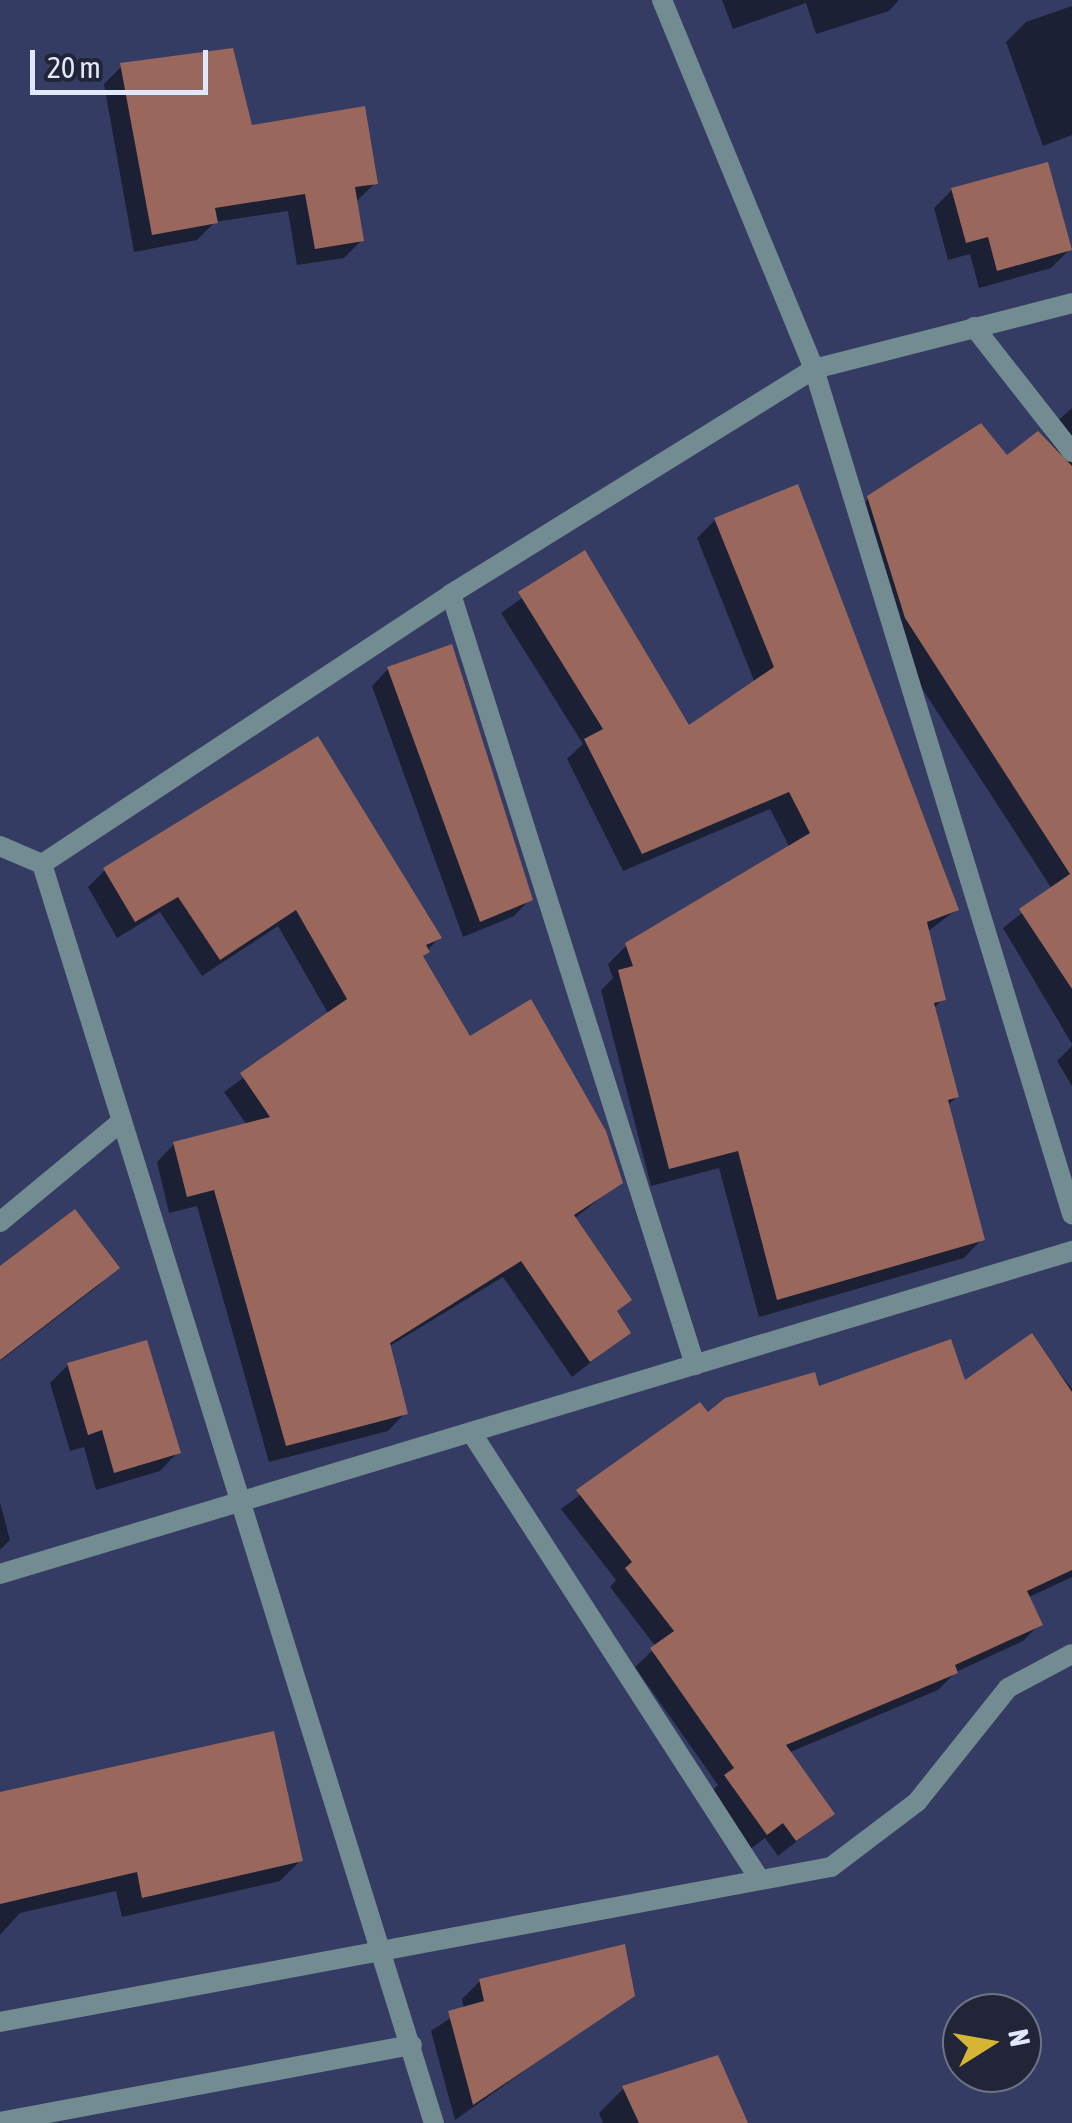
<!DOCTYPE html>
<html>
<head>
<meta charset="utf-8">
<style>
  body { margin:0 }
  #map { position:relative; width:1072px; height:2123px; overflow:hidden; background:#343c63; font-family:"Asap Condensed",sans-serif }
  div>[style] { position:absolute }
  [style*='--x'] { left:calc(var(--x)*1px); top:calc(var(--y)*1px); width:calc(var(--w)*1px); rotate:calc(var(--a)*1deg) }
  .shadow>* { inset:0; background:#0007 }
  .building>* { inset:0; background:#99675c }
  .lane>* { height:20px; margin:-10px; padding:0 10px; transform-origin:10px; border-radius:10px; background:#728c92 }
  .street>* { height:20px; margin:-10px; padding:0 10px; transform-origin:10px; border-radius:10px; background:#728c92 }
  span { translate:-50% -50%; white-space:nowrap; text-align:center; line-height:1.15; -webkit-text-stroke:8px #212537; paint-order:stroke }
  .north { position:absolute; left:942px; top:1993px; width:100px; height:100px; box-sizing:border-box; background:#212537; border:2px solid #6e7385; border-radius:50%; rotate:79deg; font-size:28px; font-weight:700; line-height:40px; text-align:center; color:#e2e8fb }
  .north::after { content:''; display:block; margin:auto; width:35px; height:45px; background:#d6b534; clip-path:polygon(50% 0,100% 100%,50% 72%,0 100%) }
  .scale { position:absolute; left:30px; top:50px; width:178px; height:45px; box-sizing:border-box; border:5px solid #e2e8fb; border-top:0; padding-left:12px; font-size:30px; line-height:35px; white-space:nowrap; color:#e2e8fb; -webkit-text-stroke:8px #212537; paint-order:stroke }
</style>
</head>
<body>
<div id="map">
  <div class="shadow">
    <i style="clip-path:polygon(722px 0,899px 0,889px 11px,816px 34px,806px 3px,733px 29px)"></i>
    <i style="clip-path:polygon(1072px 6px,1072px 135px,1043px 146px,1006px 42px,1026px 22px)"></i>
    <i style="clip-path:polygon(122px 66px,375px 183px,357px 201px,362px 240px,344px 258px,297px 265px,288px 211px,215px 222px,197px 240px,134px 252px,104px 84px)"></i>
    <i style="clip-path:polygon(952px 190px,1069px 250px,1051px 268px,979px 288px,970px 254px,948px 260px,934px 208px)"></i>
    <i style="clip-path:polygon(1072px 408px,1072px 1044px,1003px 928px,1052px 889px,888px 636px,851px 515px,869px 498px,1007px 459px,1065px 462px,1044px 433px)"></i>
    <i style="clip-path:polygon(715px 520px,956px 910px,927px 932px,943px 999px,933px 1009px,957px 1097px,947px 1106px,982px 1239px,964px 1258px,759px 1317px,719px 1168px,651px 1186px,601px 990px,613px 978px,608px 964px,627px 945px,790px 848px,770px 809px,623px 871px,567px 759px,583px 744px,501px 613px,584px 554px,688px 728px,755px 683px,697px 538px)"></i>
    <i style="clip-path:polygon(388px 669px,530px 899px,514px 916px,463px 937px,372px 686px)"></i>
    <i style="clip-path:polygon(105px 870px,439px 938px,421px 957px,469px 1039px,620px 1182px,574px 1219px,629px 1300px,615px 1313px,628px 1333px,572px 1377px,503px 1277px,388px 1347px,405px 1413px,388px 1431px,269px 1462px,197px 1206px,169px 1213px,157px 1162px,174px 1144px,247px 1125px,224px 1092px,329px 1015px,278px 926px,202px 976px,160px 912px,117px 938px,88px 887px)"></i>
    <i style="clip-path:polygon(1072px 1046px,1072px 1086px,1057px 1061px)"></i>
    <i style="clip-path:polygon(116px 1268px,98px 1286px,0 1361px,0 1269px)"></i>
    <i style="clip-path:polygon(1034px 1340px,1072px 1389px,1072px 1577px,1027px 1598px,1040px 1624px,1023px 1641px,956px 1672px,938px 1690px,788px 1753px,831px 1814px,778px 1856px,765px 1838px,749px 1850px,709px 1794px,718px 1785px,635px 1667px,656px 1647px,610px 1587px,616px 1580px,561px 1509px,700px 1406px,708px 1415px,818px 1389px,963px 1383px)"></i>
    <i style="clip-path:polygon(68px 1365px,178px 1452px,160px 1471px,96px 1490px,84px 1447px,70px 1451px,50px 1383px)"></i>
    <i style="clip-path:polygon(0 1502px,10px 1540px,0 1550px)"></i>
    <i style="clip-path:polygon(0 1795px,301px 1860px,280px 1881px,122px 1917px,116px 1891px,20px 1913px,0 1935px)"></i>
    <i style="clip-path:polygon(480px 1981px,632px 1995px,455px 2120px,431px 2031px,464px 2009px,462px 1999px)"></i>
    <i style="clip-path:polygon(624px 2088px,746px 2123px,603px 2123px,599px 2113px)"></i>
  </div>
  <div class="building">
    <i style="clip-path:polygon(233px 48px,252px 125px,365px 106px,378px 184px,355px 187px,364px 241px,315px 249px,305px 194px,215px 208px,218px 223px,152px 235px,120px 63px)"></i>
    <i style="clip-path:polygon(1048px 162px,1072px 250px,997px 271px,988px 237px,966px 243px,951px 188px)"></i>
    <i style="clip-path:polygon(981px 423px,1007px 455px,1038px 431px,1072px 466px,1072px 989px,1019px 909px,1070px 874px,905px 618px,867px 496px)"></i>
    <i style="clip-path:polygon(798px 484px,959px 910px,927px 922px,946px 1000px,934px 1003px,959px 1097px,948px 1100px,985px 1240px,777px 1300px,738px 1151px,669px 1169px,618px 970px,633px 966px,625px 943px,810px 833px,789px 792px,642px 854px,584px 739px,603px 729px,518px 592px,585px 550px,689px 725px,774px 667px,714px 518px)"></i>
    <i style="clip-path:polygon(452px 644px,533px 900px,480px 922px,387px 667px)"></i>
    <i style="clip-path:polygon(318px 736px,442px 938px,426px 945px,430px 952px,423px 956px,470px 1036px,531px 999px,606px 1131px,623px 1183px,574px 1215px,632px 1300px,617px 1311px,631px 1333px,590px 1362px,521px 1261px,390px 1343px,408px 1414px,286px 1446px,214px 1190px,187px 1197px,173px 1142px,270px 1117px,240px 1073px,347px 999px,296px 910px,220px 960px,178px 897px,135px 922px,103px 868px)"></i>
    <i style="clip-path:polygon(75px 1209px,120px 1268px,0 1360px,0 1266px)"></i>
    <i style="clip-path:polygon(1032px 1333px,1072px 1392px,1072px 1570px,1027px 1591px,1043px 1625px,955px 1665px,958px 1673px,786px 1745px,835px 1814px,796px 1841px,783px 1823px,767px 1835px,724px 1775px,734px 1768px,650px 1648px,674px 1631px,625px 1568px,632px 1562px,576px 1490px,700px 1402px,708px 1412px,725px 1398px,815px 1372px,819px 1386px,951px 1339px,965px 1380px)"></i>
    <i style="clip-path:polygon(147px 1340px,181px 1453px,114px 1473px,102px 1430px,88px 1435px,67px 1363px)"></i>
    <i style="clip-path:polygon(274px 1731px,303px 1861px,142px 1898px,137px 1872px,0 1904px,0 1792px)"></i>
    <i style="clip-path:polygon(625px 1944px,635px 1996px,473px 2105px,448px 2011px,484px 2001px,479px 1979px)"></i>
    <i style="clip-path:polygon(718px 2055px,748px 2123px,639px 2123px,622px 2086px)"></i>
  </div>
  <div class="lane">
    <i style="--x:974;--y:327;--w:159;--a:51.9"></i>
    <i style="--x:451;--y:594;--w:809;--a:72.44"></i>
    <i style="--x:0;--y:1222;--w:158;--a:-39.6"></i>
    <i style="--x:471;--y:1432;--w:533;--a:57.17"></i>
  </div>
  <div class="street">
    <i style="--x:662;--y:0;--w:399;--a:67.6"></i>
    <i style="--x:814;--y:369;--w:884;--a:73.02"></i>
    <i style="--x:0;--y:846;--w:46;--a:23.2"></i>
    <i style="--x:42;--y:864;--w:1319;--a:72.71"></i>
    <i style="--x:42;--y:864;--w:490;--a:-33.4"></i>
    <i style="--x:451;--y:594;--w:427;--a:-31.8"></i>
    <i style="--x:814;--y:369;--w:266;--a:-14.3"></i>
    <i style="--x:0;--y:1574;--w:1120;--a:-16.77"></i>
    <i style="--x:0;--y:2022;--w:845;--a:-10.57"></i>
    <i style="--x:831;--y:1867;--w:108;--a:-37.1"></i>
    <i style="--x:917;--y:1802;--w:146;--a:-51.4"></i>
    <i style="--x:1008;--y:1688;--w:72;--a:-28"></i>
    <i style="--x:0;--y:2122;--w:419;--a:-10.6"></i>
  </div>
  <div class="north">N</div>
  <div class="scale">20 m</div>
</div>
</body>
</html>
